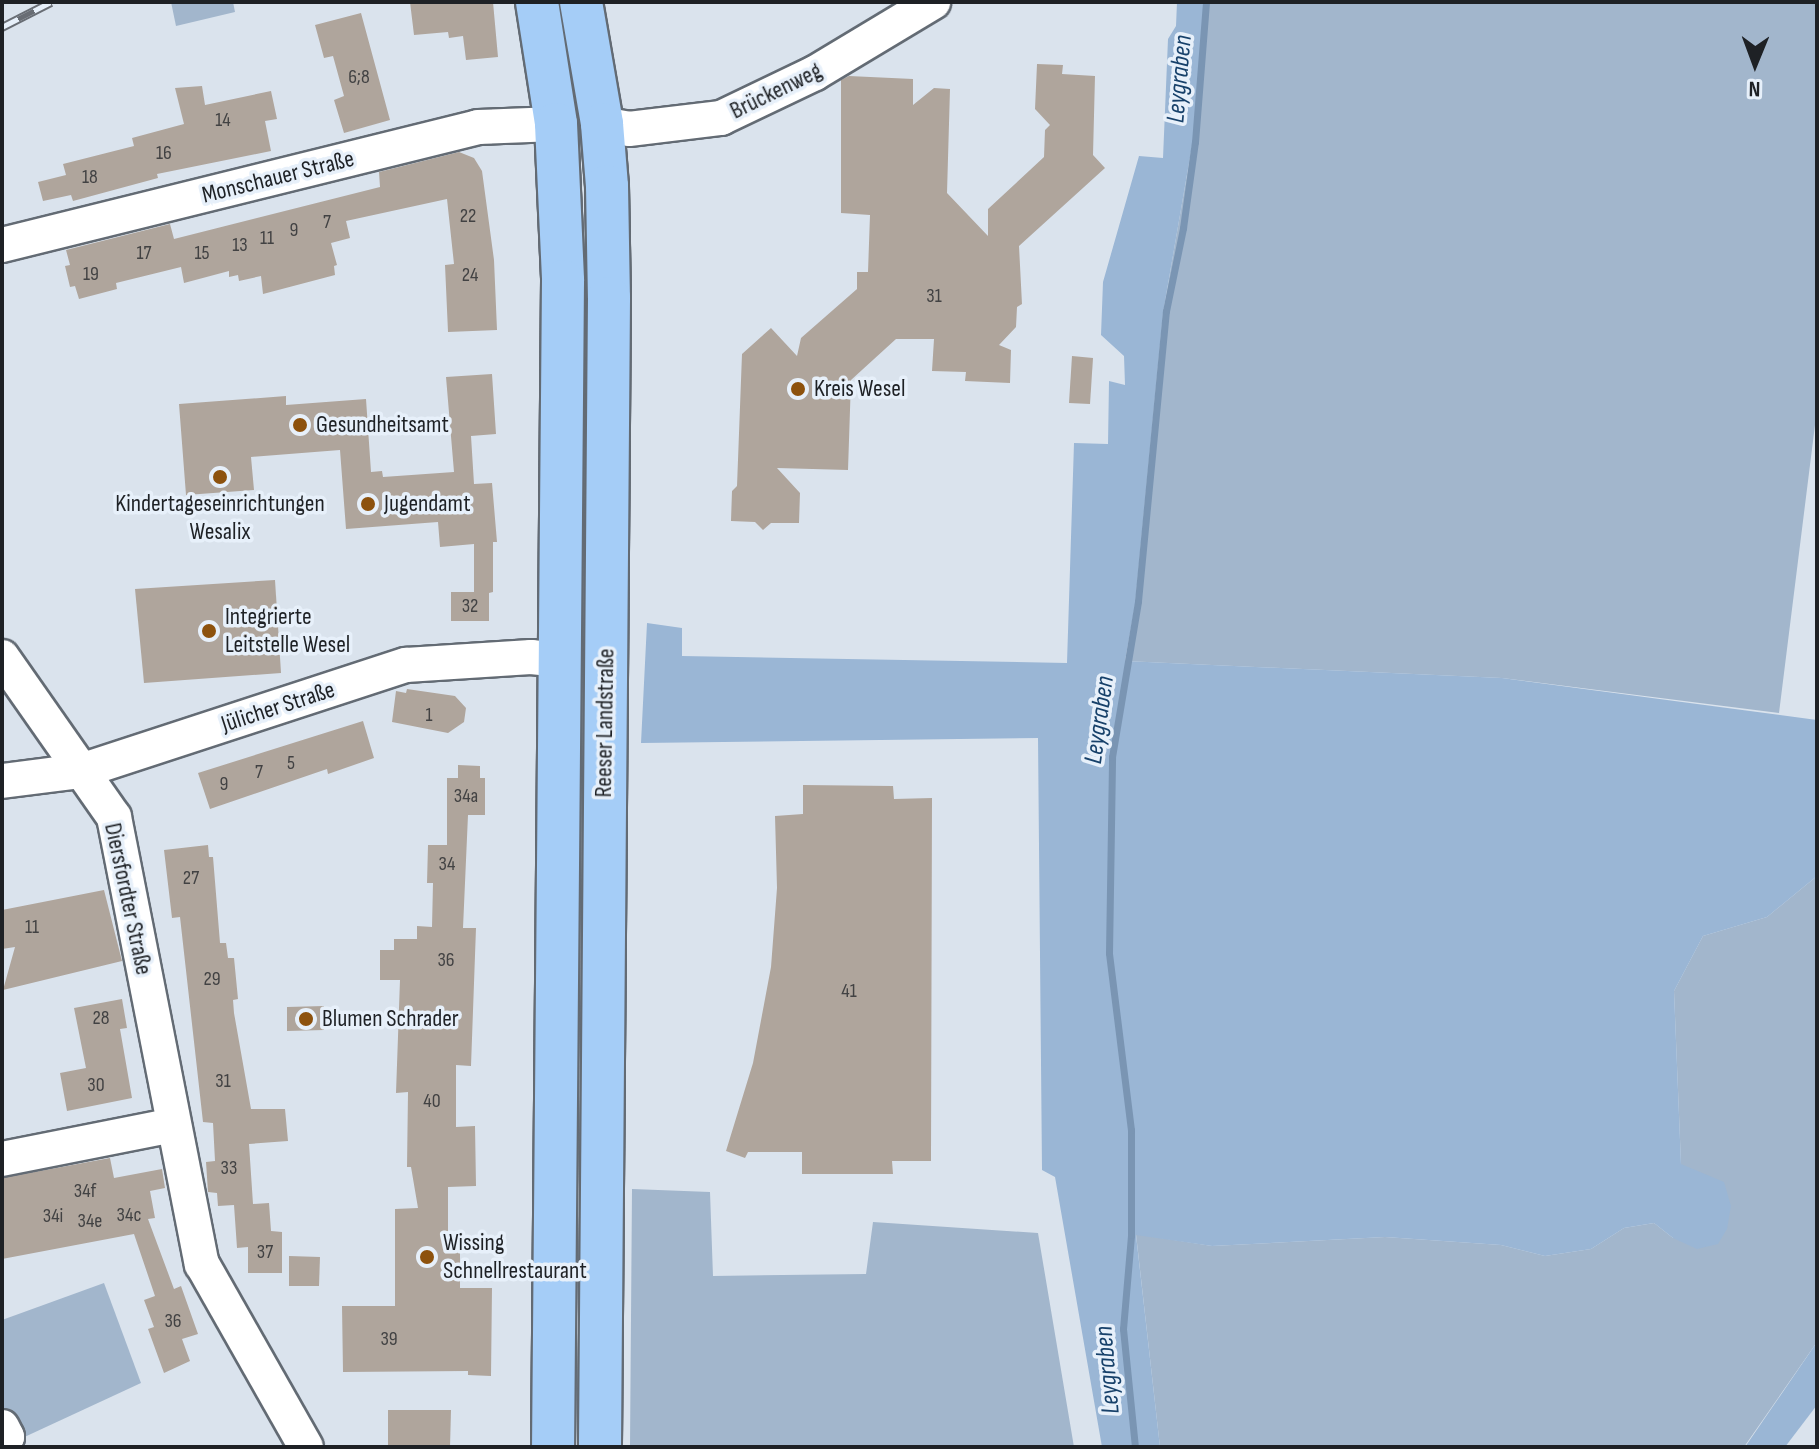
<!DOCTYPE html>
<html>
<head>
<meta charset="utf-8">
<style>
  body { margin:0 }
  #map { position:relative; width:1819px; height:1449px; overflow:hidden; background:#dae3ed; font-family:"Sofia Sans Condensed",sans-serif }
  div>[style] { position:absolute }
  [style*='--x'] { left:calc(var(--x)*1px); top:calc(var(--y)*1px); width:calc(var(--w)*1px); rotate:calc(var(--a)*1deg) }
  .green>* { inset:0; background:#a2b6cc }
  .forest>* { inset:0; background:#9ab6d5 }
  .stream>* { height:7px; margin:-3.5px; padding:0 3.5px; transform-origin:3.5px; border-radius:3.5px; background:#7a95b3 }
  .building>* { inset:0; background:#afa59c }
  .roads { filter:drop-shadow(2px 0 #636b74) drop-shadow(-2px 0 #636b74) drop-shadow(0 2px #636b74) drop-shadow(0 -2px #636b74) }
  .minor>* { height:34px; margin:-17px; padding:0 17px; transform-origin:17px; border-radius:17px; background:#fff }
  .major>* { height:42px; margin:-21px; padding:0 21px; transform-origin:21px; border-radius:21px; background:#a5cdf7 }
  .rail>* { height:9px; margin-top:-4.5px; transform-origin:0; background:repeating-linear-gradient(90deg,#e7f0fa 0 18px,#686d74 0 36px); box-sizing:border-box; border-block:2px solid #686d74 }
  .dots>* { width:22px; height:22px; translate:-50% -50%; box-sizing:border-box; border:4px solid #e7f0fa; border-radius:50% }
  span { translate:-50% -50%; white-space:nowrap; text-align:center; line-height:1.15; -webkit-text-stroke:7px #e7f0fa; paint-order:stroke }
  .number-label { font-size:20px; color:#424243 }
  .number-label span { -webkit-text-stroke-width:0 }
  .street-label { font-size:24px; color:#1e2125 }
  .poi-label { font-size:24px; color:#1e2125 }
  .left { translate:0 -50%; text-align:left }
  .water-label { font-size:26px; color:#17416a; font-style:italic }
  .frame { position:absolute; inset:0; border:4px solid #1e2125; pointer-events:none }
  .north { position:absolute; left:1715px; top:24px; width:80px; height:80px; -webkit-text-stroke:6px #e7f0fa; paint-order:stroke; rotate:181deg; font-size:22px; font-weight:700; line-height:32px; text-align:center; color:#1e2125 }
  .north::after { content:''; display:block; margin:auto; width:28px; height:36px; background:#1e2125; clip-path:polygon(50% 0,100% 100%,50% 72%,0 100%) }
</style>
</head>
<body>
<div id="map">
  <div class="green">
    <i style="clip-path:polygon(171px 2px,233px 2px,235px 12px,176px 26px)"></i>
    <i style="clip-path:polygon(1204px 2px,1817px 2px,1817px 409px,1779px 713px,1502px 678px,1125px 661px,1135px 605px,1163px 313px,1193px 140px)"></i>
    <i style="clip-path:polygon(1817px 876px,1817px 1342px,1744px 1447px,1160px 1447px,1136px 1234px,1212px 1246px,1385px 1237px,1501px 1245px,1545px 1256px,1591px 1249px,1624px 1228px,1654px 1223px,1673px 1238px,1681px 1164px,1674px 991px,1703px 936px,1767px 917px)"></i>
    <i style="clip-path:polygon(632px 1189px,710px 1192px,713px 1276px,866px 1274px,873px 1222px,1038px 1233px,1074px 1447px,630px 1447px)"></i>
    <i style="clip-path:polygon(104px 1283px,141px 1383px,18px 1440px,2px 1406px,2px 1320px)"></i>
  </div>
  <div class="forest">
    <i style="clip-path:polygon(1177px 2px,1204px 2px,1193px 140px,1163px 313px,1135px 605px,1125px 661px,1502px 678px,1817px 720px,1817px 876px,1767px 917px,1703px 936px,1674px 991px,1681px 1164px,1724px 1182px,1731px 1206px,1727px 1229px,1718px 1244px,1697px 1249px,1673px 1238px,1654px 1223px,1624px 1228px,1591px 1249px,1545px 1256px,1501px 1245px,1385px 1237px,1212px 1246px,1136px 1235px,1160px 1447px,1102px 1447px,1055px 1177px,1042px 1170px,1038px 738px,641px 743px,647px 623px,682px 628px,682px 656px,1067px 663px,1074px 443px,1108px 444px,1109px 381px,1125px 385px,1124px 356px,1101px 335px,1103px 282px,1139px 156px,1163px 158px,1168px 39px,1176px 26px)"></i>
    <i style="clip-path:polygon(1817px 1342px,1817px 1405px,1785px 1447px,1745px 1447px)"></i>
  </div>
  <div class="stream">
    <i style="--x:1135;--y:1447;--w:119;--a:-95.8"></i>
    <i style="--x:1123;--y:1329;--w:94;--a:-85.1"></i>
    <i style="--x:1131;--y:1235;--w:105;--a:-90"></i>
    <i style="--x:1131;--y:1130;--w:178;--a:-97.1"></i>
    <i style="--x:1109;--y:953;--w:196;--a:-89.1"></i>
    <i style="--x:1112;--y:757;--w:158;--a:-80.5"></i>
    <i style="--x:1138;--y:601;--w:291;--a:-84.5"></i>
    <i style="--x:1166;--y:311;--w:85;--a:-78.4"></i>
    <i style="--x:1183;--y:228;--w:87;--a:-82.1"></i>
    <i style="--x:1195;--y:142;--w:140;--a:-85.5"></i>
  </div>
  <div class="building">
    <i style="clip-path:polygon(410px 2px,493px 2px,498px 57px,466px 60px,463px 36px,449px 38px,448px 32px,414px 35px)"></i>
    <i style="clip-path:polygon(361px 13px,390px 120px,344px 133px,334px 100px,344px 96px,333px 56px,324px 58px,315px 25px)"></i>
    <i style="clip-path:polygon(1037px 64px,1063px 65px,1062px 74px,1095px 76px,1093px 155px,1105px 168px,1019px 246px,1022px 304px,1017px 307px,1016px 327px,999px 345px,1011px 350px,1010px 383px,965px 381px,966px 372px,932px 371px,934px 339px,896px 339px,851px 380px,848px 470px,777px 468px,800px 493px,799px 523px,771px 523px,763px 530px,755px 522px,731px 521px,732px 491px,737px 486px,742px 354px,771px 328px,797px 356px,801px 338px,857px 289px,857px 272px,868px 272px,870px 215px,841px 213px,841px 80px,849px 76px,913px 79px,913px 105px,934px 88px,950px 89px,947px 193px,988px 236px,988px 209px,1044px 157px,1045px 130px,1050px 125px,1035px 109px)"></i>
    <i style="clip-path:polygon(202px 86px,205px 105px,271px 91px,277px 119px,265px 121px,271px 151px,157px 174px,158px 178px,73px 201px,71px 195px,43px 201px,38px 182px,66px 175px,63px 164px,134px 146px,132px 138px,184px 124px,175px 88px)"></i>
    <i style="clip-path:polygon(459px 152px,474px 158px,482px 171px,494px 260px,497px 330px,448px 332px,445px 265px,454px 264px,447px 199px,346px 221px,350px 238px,331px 243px,337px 265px,334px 266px,335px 275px,263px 294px,261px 276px,239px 281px,238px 275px,229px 277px,229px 271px,184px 283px,181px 267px,116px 283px,117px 289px,79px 299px,75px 286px,70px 287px,65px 266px,70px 265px,66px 250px,170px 224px,174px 239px,380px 187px,379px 172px)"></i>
    <i style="clip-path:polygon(1072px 356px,1093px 358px,1090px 404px,1069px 403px)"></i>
    <i style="clip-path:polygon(492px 374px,496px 434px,471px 436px,474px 484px,492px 483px,497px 542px,493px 542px,493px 592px,489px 593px,489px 621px,451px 621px,451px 592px,474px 592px,474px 544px,440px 547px,438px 522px,346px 529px,340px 450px,251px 457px,254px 490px,186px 495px,179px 404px,286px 396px,286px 405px,366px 399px,371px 472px,382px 471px,383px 477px,454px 472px,446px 377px)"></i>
    <i style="clip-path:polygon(275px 580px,281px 673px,144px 683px,135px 589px)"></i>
    <i style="clip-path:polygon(407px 689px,455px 696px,466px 708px,464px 722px,448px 733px,392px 722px,396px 691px,406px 693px)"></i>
    <i style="clip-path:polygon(363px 721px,374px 758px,328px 774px,327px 769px,210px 809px,198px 773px)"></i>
    <i style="clip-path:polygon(458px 765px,480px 766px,480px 778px,485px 778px,485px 815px,468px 815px,463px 928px,476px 928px,471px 1066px,456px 1065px,456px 1127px,475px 1126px,476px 1186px,448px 1187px,448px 1240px,460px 1240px,460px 1288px,492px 1288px,491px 1376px,468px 1375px,468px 1371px,343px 1372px,342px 1306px,395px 1306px,395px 1209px,418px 1208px,411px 1167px,407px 1167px,408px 1092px,396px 1093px,400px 980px,380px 980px,380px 950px,394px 950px,394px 939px,417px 939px,417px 926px,432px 927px,433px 883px,427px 883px,428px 845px,447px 845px,447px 778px,458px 778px)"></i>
    <i style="clip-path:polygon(803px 785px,893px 786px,894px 799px,932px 798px,931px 1161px,892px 1161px,893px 1174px,802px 1174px,802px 1152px,748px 1152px,745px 1158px,726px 1151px,753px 1063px,771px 967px,777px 888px,775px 816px,803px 814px)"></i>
    <i style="clip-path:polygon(208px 845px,209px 857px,213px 857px,220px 943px,226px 943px,228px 958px,234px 958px,238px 999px,233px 1000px,234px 1013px,251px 1109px,285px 1109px,288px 1141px,249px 1144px,253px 1204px,269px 1203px,271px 1231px,282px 1232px,282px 1273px,248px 1273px,248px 1247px,237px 1248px,234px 1205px,218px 1206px,217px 1193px,208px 1192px,206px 1162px,215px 1161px,213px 1123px,203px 1122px,180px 917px,172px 918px,164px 850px)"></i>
    <i style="clip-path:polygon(104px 890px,122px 961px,3px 990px,15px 947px,2px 949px,2px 910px)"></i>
    <i style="clip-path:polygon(122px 999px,127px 1028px,120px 1029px,132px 1098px,67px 1111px,60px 1073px,86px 1068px,74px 1008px)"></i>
    <i style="clip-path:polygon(324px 1006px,324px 1030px,287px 1031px,287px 1007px)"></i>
    <i style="clip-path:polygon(110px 1158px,114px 1178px,162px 1169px,165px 1188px,150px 1191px,155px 1218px,148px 1219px,174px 1289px,181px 1286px,198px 1334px,182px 1339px,190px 1361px,164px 1373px,148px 1329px,154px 1327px,144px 1300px,155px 1296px,134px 1234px,2px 1259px,2px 1178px)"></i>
    <i style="clip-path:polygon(289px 1256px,320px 1257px,319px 1286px,289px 1286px)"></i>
    <i style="clip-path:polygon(388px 1410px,451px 1410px,450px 1447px,388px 1447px)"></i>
  </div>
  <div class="roads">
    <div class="minor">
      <i style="--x:602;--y:124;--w:27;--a:10"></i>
      <i style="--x:629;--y:129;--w:93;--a:-6.8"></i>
      <i style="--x:721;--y:118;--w:104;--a:-25.6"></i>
      <i style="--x:815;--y:73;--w:138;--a:-31"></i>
      <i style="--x:2;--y:245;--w:490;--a:-13.9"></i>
      <i style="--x:478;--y:127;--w:78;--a:-2.2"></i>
      <i style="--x:2;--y:657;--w:195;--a:55"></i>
      <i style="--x:114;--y:817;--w:456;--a:78.9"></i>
      <i style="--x:202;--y:1264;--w:210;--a:60.4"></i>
      <i style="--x:2;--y:781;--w:80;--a:-7.2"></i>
      <i style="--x:81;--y:771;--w:342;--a:-18.1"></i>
      <i style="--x:406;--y:665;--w:125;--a:-3.7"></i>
      <i style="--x:531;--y:657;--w:28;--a:6"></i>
      <i style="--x:2;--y:1159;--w:174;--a:-11.2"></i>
      <i style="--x:2;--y:1427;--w:11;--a:63"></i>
      <i style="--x:7;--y:1437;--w:5;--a:158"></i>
    </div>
    <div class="major">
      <i style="--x:537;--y:2;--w:123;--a:81.1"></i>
      <i style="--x:556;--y:124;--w:157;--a:87.4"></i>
      <i style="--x:563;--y:281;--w:1166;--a:90.49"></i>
      <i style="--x:581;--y:2;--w:124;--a:80.2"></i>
      <i style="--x:602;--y:124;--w:62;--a:85.4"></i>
      <i style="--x:607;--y:186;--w:112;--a:89"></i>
      <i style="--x:609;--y:298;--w:1149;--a:90.45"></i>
    </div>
  </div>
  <div class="rail">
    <i style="--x:2;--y:27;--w:55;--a:-27"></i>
  </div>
  <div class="dots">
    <i style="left:798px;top:389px;background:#8d520e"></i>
    <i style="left:300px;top:425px;background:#8d520e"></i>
    <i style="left:220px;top:477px;background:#8d520e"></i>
    <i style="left:368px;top:504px;background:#8d520e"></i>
    <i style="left:209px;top:631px;background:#8d520e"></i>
    <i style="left:306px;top:1019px;background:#8d520e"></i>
    <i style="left:427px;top:1257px;background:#8d520e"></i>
  </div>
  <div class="number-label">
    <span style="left:359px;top:77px">6;8</span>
    <span style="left:223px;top:120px">14</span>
    <span style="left:164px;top:153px">16</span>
    <span style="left:90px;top:177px">18</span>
    <span style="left:468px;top:216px">22</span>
    <span style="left:327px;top:222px">7</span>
    <span style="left:294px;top:230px">9</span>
    <span style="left:267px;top:238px">11</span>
    <span style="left:240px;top:245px">13</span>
    <span style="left:144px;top:253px">17</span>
    <span style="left:202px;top:253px">15</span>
    <span style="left:91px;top:274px">19</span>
    <span style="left:470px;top:275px">24</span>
    <span style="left:934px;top:296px">31</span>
    <span style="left:470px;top:606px">32</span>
    <span style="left:429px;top:715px">1</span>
    <span style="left:291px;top:763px">5</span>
    <span style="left:259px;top:772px">7</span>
    <span style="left:224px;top:784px">9</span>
    <span style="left:466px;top:796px">34a</span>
    <span style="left:447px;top:864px">34</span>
    <span style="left:191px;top:878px">27</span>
    <span style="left:32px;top:927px">11</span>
    <span style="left:446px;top:960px">36</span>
    <span style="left:212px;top:979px">29</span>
    <span style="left:849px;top:991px">41</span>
    <span style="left:101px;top:1018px">28</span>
    <span style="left:223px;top:1081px">31</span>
    <span style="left:96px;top:1085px">30</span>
    <span style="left:432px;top:1101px">40</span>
    <span style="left:229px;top:1168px">33</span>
    <span style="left:85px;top:1191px">34f</span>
    <span style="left:129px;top:1215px">34c</span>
    <span style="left:53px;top:1216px">34i</span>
    <span style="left:90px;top:1221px">34e</span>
    <span style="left:265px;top:1252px">37</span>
    <span style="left:173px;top:1321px">36</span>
    <span style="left:389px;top:1339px">39</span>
  </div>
  <div class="street-label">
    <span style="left:776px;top:91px;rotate:-26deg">Brückenweg</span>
    <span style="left:278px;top:177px;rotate:-14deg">Monschauer Straße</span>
    <span style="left:278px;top:707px;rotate:-18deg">Jülicher Straße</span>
    <span style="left:605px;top:723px;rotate:-89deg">Reeser Landstraße</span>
    <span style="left:128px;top:899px;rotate:78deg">Diersfordter Straße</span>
  </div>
  <div class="poi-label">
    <span class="left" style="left:814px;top:389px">Kreis Wesel</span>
    <span class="left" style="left:316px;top:425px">Gesundheitsamt</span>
    <span style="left:220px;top:518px">Kindertageseinrichtungen<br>Wesalix</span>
    <span class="left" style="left:384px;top:504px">Jugendamt</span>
    <span class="left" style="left:225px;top:631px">Integrierte<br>Leitstelle Wesel</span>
    <span class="left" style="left:322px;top:1019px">Blumen Schrader</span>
    <span class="left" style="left:443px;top:1257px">Wissing<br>Schnellrestaurant</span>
  </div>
  <div class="water-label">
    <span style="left:1180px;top:79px;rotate:-85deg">Leygraben</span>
    <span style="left:1100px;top:720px;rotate:-82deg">Leygraben</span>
    <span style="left:1108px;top:1370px;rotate:-95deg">Leygraben</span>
  </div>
  <div class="frame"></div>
  <div class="north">N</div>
</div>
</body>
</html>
